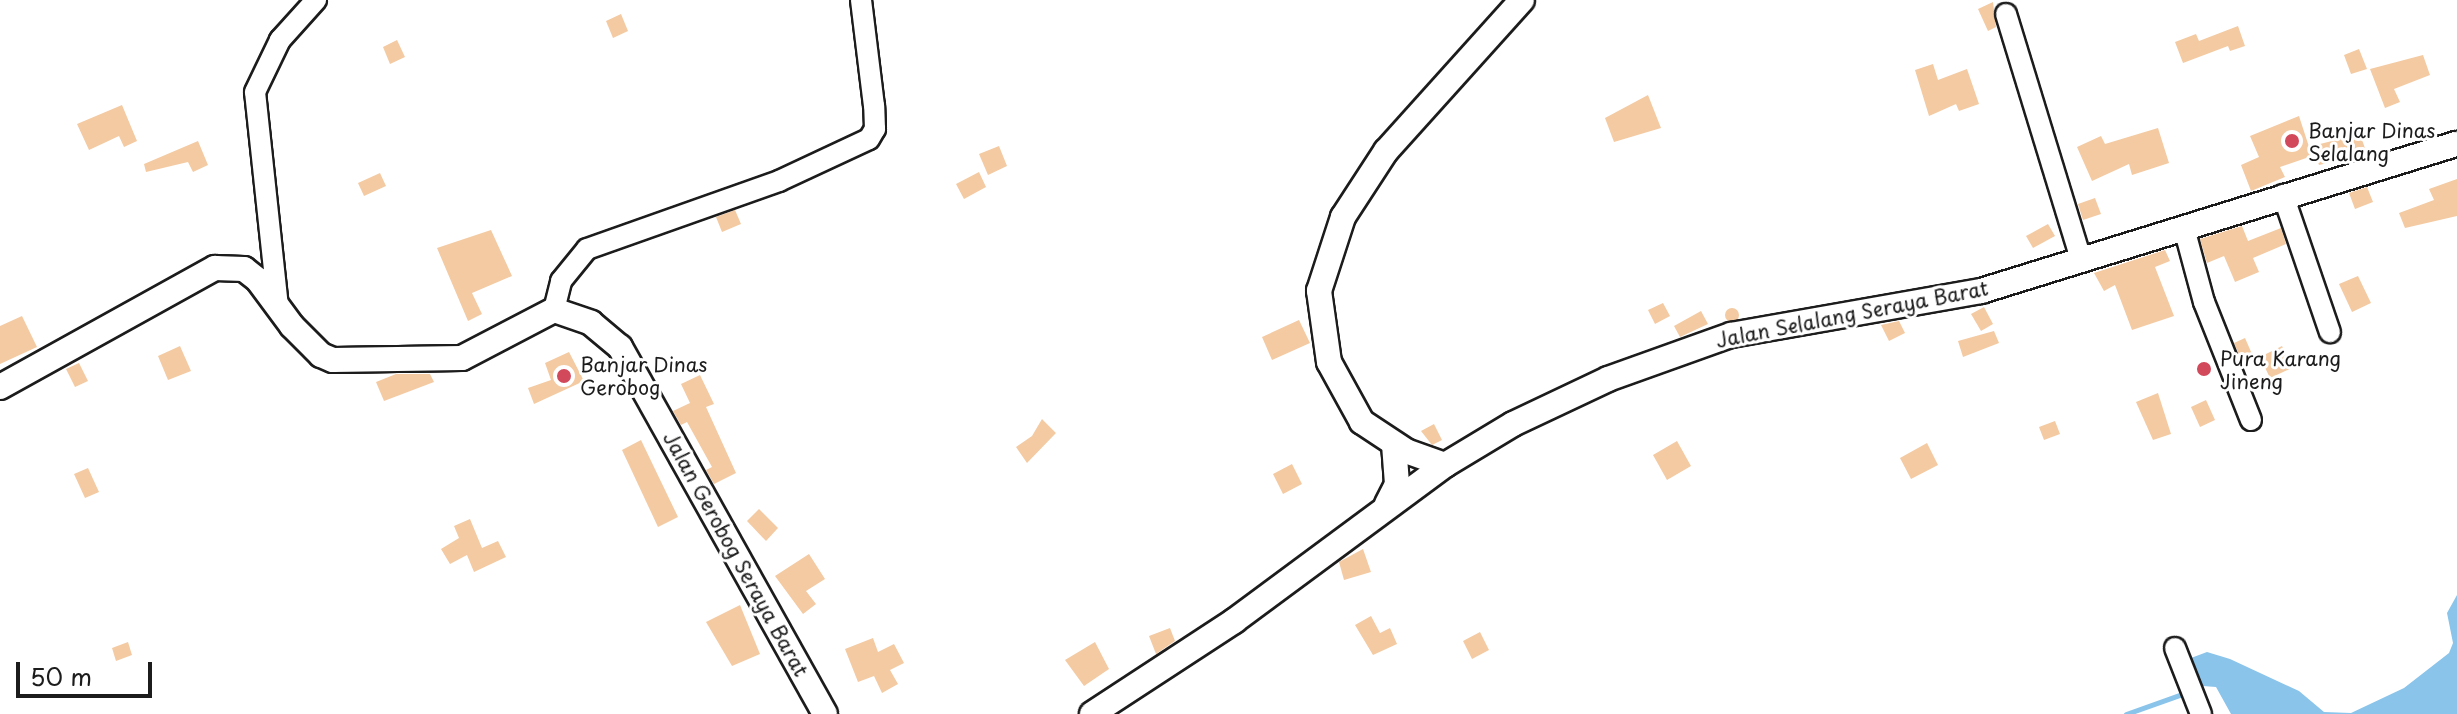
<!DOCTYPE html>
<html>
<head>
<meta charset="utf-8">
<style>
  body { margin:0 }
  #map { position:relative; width:2457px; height:714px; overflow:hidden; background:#fff; font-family:"Playpen Sans",sans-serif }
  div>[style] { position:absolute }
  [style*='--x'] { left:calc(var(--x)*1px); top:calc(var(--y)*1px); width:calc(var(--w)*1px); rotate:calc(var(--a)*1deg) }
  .water>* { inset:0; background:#8ac4ea }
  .stream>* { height:5px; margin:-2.5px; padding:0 2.5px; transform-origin:2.5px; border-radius:2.5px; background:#8ac4ea }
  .building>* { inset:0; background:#f3caa2 }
  .round { border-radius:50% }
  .roads { filter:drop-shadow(2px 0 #1c1c1c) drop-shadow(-2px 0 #1c1c1c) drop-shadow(0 2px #1c1c1c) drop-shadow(0 -2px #1c1c1c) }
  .minor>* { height:20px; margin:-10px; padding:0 10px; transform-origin:10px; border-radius:10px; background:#fff }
  .tertiary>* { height:24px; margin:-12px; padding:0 12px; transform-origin:12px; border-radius:12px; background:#fff }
  .dots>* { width:22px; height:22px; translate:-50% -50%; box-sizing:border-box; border:4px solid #fff; border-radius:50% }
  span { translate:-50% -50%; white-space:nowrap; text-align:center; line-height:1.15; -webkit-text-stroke:6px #fff; paint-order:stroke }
  .poi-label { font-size:20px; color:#1c1c1c }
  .left { translate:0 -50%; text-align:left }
  .street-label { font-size:20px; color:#1c1c1c }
  .scale { position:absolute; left:16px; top:662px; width:136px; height:36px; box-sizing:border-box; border:4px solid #1c1c1c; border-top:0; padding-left:10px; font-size:24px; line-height:28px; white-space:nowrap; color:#1c1c1c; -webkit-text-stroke:6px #fff; paint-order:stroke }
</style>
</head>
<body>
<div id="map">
  <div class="water">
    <i style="clip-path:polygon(2457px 595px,2457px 714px,2231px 714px,2216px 687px,2190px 685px,2183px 661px,2207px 652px,2230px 659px,2299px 691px,2324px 712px,2351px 713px,2404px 688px,2449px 653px,2453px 643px,2447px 613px)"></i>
  </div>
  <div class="stream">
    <i style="--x:2126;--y:714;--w:66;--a:-19.5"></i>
  </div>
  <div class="building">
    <i style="clip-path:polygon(1993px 2px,1996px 27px,1988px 31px,1978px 9px)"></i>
    <i style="clip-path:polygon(621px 14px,628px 31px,613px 38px,606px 21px)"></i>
    <i style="clip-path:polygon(2238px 26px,2245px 46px,2230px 51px,2228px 46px,2183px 63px,2175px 42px,2196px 34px,2199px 41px)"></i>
    <i style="clip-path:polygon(397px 40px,405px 57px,390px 64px,383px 47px)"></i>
    <i style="clip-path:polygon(2359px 49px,2367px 69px,2351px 74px,2344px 55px)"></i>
    <i style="clip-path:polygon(2423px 55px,2430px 75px,2394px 89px,2400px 102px,2385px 108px,2370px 69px)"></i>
    <i style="clip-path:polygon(1933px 64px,1938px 80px,1967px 69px,1979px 104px,1959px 111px,1956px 104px,1929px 116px,1915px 70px)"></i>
    <i style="clip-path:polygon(1648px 95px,1661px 128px,1614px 142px,1605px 118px)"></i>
    <i style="clip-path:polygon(122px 105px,137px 141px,124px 147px,119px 136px,89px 150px,77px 124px)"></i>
    <i style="clip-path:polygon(2299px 116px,2312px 156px,2280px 167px,2285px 177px,2251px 191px,2241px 165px,2259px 157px,2250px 136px)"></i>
    <i style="clip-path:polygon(2158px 128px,2169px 163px,2132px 175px,2129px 164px,2092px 181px,2077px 147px,2101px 136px,2105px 144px)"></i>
    <i style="clip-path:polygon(2360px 134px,2367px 154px,2319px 165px,2312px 146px)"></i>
    <i style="clip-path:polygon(198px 141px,208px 165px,193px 172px,188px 162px,146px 172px,144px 164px)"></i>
    <i style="clip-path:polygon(999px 146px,1007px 166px,988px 175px,979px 154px)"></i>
    <i style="clip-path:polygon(979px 172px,986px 187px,964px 199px,956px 184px)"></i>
    <i style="clip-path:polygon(380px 173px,386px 186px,364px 196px,358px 183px)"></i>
    <i style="clip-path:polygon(2457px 179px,2457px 216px,2405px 228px,2399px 213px,2434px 200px,2429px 189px)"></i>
    <i style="clip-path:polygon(2367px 187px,2373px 202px,2355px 209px,2349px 193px)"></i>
    <i style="clip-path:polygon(2095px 198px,2101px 214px,2083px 220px,2078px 204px)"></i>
    <i style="clip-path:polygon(735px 210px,741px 224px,722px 232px,716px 217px)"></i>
    <i style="clip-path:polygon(2048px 224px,2055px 236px,2033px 248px,2026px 236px)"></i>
    <i style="clip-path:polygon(2242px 226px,2248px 241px,2281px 228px,2286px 244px,2253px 258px,2259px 272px,2235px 282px,2224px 256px,2207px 263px,2200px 239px)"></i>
    <i style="clip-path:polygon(491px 230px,512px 276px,472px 293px,482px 314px,468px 321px,437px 248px)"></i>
    <i style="clip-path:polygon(2165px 250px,2170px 261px,2155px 267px,2174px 316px,2132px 330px,2115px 285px,2104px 291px,2094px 273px)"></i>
    <i style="clip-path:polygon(2358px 276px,2371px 303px,2352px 312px,2339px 284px)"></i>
    <i style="clip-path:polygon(1663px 303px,1670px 316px,1655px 324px,1648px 310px)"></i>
    <i style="clip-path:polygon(1984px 307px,1993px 324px,1981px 331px,1971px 314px)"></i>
    <i class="round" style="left:1725px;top:308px;width:14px;height:14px"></i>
    <i style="clip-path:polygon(1701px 311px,1708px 324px,1680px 337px,1674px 326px)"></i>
    <i style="clip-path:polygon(22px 316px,37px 347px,0 364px,0 326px)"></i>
    <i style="clip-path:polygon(1299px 320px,1310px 343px,1272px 360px,1262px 337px)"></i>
    <i style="clip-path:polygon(1899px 321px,1905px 333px,1889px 341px,1881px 325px)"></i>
    <i style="clip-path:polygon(1994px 331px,1999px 343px,1963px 357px,1958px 341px)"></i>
    <i style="clip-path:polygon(2245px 338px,2252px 354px,2241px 359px,2234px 343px)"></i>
    <i style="clip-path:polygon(180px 346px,191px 371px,168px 380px,158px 356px)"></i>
    <i style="clip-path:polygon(2282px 346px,2292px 368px,2270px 378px,2260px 357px)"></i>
    <i style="clip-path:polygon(569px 352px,584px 381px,534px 404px,528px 388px,551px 380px,545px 363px)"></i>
    <i style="clip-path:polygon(79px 363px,88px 381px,75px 387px,66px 369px)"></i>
    <i style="clip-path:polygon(396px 374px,430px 374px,434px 382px,384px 401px,376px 382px)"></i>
    <i style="clip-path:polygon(700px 375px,714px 404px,706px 407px,736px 473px,714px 484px,706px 470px,712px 467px,687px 422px,681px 425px,673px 411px,690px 403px,681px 384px)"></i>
    <i style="clip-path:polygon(2158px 393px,2171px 434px,2153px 440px,2136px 402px)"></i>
    <i style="clip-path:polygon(2206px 400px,2215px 420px,2200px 427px,2191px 407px)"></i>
    <i style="clip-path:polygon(1042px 419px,1056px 433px,1027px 463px,1016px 447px,1032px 436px)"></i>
    <i style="clip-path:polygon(2055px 421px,2060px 434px,2044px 440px,2039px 427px)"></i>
    <i style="clip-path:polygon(1434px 424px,1442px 440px,1432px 445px,1421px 431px)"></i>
    <i style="clip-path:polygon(641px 440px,678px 517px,658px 527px,622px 450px)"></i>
    <i style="clip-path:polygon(1677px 441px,1691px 466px,1667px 480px,1653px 455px)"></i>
    <i style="clip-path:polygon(1927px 443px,1938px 465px,1911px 479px,1900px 458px)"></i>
    <i style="clip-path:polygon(1292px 464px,1302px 484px,1283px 494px,1273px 474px)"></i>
    <i style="clip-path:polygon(88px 468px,99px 492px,85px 498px,74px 474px)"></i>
    <i style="clip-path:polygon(759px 509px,778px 528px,766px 541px,747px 521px)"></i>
    <i style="clip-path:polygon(470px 519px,482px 548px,498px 541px,506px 557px,474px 572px,467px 555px,450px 564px,441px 549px,459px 538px,454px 526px)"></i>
    <i style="clip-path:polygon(1363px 549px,1371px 572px,1344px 580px,1339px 562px)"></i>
    <i style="clip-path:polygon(809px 554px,825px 579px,806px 591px,816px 604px,803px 614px,775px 576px)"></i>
    <i style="clip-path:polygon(740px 605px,760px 654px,732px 666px,706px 622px)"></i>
    <i style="clip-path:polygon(1371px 616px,1380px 633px,1390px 628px,1397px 644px,1373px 655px,1355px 625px)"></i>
    <i style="clip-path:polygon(1170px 628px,1175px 641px,1156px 654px,1149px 636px)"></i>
    <i style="clip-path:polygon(1480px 632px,1489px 650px,1472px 659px,1463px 641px)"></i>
    <i style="clip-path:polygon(873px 638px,878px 652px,894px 644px,904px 663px,890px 670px,898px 684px,882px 693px,874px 676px,858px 682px,845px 649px)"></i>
    <i style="clip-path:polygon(128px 642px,132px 655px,116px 661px,112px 648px)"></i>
    <i style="clip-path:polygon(1095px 642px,1109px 669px,1084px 686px,1065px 660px)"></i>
  </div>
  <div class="roads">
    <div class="minor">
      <i style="--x:2006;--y:14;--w:256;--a:73"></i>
      <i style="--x:2283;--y:195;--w:145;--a:71.1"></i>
      <i style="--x:2184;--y:228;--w:77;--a:74.9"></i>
      <i style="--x:2204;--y:302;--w:127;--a:68.3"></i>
      <i style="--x:278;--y:307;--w:216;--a:-96.1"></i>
      <i style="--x:255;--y:92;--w:58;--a:-64.3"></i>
      <i style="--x:280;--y:40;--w:54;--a:-48"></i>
      <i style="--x:554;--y:310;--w:30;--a:-76"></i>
      <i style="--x:561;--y:281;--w:41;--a:-50.9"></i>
      <i style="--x:587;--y:249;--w:204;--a:-19.5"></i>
      <i style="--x:779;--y:181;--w:99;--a:-25"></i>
      <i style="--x:869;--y:139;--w:12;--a:-59"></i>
      <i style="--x:875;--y:129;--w:23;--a:-92"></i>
      <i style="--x:874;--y:106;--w:107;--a:-97"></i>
      <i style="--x:2175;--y:648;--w:71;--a:68.5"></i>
    </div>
    <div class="tertiary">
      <i style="--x:0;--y:387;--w:246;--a:-29"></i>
      <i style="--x:215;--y:268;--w:29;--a:2"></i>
      <i style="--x:244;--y:269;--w:18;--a:38"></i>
      <i style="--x:258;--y:280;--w:57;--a:53.5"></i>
      <i style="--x:292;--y:326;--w:41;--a:45"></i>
      <i style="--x:321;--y:355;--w:13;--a:23"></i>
      <i style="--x:333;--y:360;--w:129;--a:-0.9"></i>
      <i style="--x:462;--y:358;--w:104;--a:-27.6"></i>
      <i style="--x:554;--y:310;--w:39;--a:19"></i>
      <i style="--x:591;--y:323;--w:38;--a:40"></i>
      <i style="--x:620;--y:347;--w:420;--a:60.8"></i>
      <i style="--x:1445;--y:465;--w:41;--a:-160.3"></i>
      <i style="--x:1406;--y:451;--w:53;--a:-146.6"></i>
      <i style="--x:1362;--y:422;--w:68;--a:-118.8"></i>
      <i style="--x:1329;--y:362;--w:72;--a:-98"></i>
      <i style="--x:1319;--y:291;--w:78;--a:-72"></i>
      <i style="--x:1343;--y:217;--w:79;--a:-56.9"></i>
      <i style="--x:1386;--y:151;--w:203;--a:-48"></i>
      <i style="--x:1387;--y:504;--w:22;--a:-63"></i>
      <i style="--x:1397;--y:484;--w:40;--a:-94.3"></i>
      <i style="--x:1092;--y:714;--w:170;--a:-33.2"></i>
      <i style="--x:1234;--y:621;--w:262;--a:-36.5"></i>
      <i style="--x:1445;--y:465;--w:79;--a:-31.1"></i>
      <i style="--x:1513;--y:424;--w:105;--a:-25.3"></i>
      <i style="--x:1608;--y:379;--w:131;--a:-19.7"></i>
      <i style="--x:1731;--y:335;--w:254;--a:-10"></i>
      <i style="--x:1981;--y:291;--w:498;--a:-17.2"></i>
    </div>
  </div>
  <div class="dots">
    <i style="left:2292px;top:141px;background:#d1495b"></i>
    <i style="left:2204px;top:369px;background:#d1495b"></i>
    <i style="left:564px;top:376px;background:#d1495b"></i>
  </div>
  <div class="poi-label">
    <span class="left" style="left:2308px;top:142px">Banjar Dinas<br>Selalang</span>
    <span class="left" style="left:2220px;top:370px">Pura Karang<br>Jineng</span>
    <span class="left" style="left:580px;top:376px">Banjar Dinas<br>Gerobog</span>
  </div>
  <div class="street-label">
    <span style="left:1852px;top:314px;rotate:-11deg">Jalan Selalang Seraya Barat</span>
    <span style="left:736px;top:554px;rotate:61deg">Jalan Gerobog Seraya Barat</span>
  </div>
  <div class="scale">50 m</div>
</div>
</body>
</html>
